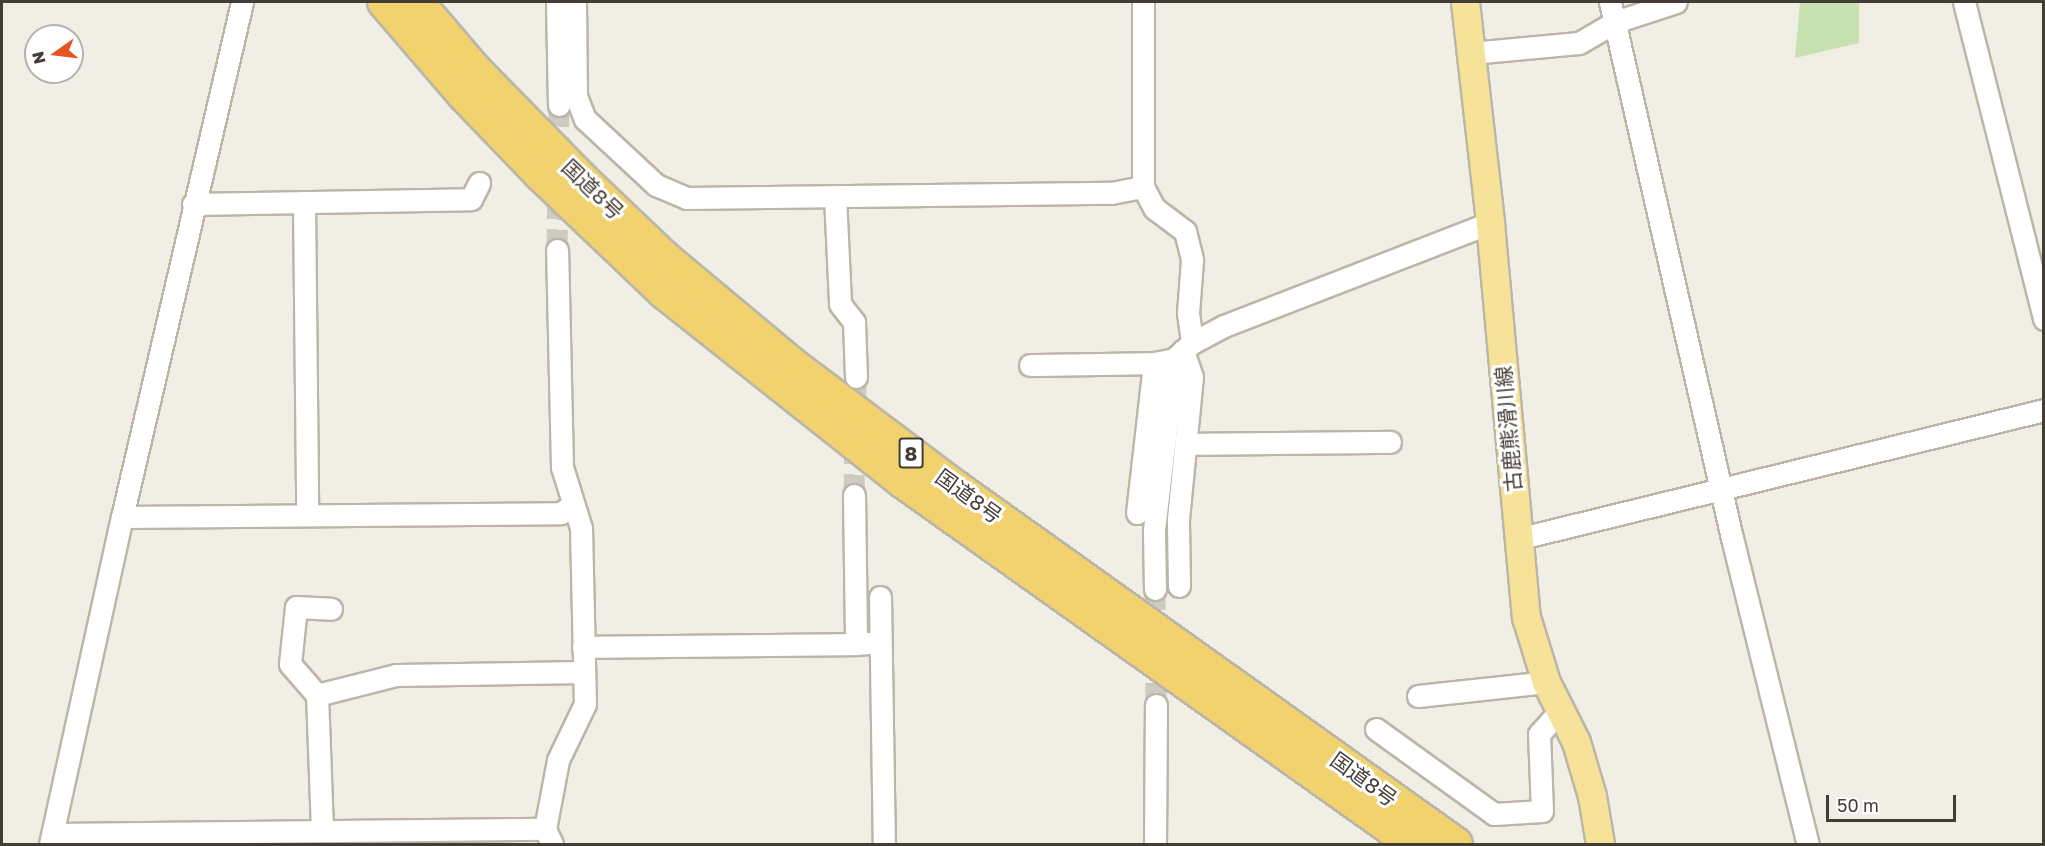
<!DOCTYPE html>
<html>
<head>
<meta charset="utf-8">
<style>
  body { margin:0 }
  #map { position:relative; width:2045px; height:846px; overflow:hidden; background:#f1eee5; font-family:"Golos Text","Noto Sans JP",sans-serif }
  div>[style] { position:absolute }
  [style*='--x'] { left:calc(var(--x)*1px); top:calc(var(--y)*1px); width:calc(var(--w)*1px); rotate:calc(var(--a)*1deg) }
  .green>* { inset:0; background:#c7e2b0 }
  .minor-tunnel>* { height:21px; margin-top:-10.5px; transform-origin:0; background:repeating-linear-gradient(90deg,#cecbc2 0 21px,transparent 0 31px) }
  .roads { filter:drop-shadow(2px 0 #bbb6a8) drop-shadow(-2px 0 #bbb6a8) drop-shadow(0 2px #bbb6a8) drop-shadow(0 -2px #bbb6a8) }
  .minor>* { height:21px; margin:-10.5px; padding:0 10.5px; transform-origin:10.5px; border-radius:10.5px; background:#fff }
  .major>* { height:27px; margin:-13.5px; padding:0 13.5px; transform-origin:13.5px; border-radius:13.5px; background:#f6e399 }
  .highway>* { height:32px; margin:-16px; padding:0 16px; transform-origin:16px; border-radius:16px; background:#f2d26f }
  span { translate:-50% -50%; white-space:nowrap; text-align:center; line-height:1.15; -webkit-text-stroke:6px #fff; paint-order:stroke }
  .shield-label span { padding:2px 4px; background:#fff; border:2px solid; border-radius:4px; -webkit-text-stroke-width:0 }
  .shield-label { font-size:20px; color:#433e35; font-weight:700 }
  .street-label { font-size:21px; color:#433e35 }
  .frame { position:absolute; inset:0; border:3px solid #433e35; pointer-events:none }
  .north { position:absolute; left:24px; top:24px; width:60px; height:60px; box-sizing:border-box; background:#fff; border:2px solid #b4b2ae; border-radius:50%; rotate:256deg; font-size:16px; font-weight:700; line-height:24px; text-align:center; color:#433e35 }
  .north::after { content:''; display:block; margin:auto; width:21px; height:27px; background:#e85324; clip-path:polygon(50% 0,100% 100%,50% 72%,0 100%) }
  .scale { position:absolute; left:1826px; top:795px; width:130px; height:27px; box-sizing:border-box; border:3px solid #433e35; border-top:0; padding-left:8px; font-size:18px; line-height:21px; white-space:nowrap; color:#433e35; -webkit-text-stroke:4px #fff; paint-order:stroke }
</style>
</head>
<body>
<div id="map">
  <div class="green">
    <i style="clip-path:polygon(1800px 2px,1859px 2px,1859px 43px,1795px 58px)"></i>
  </div>
  <div class="minor-tunnel">
    <i style="--x:557;--y:250;--w:145;--a:-89.2"></i>
    <i style="--x:854;--y:495;--w:118;--a:-89"></i>
    <i style="--x:1155;--y:589;--w:116;--a:89.5"></i>
  </div>
  <div class="roads">
    <div class="minor">
      <i style="--x:557;--y:2;--w:103;--a:88.9"></i>
      <i style="--x:575;--y:2;--w:94;--a:89.4"></i>
      <i style="--x:576;--y:96;--w:25;--a:69"></i>
      <i style="--x:585;--y:119;--w:97;--a:42.9"></i>
      <i style="--x:656;--y:185;--w:33;--a:23"></i>
      <i style="--x:686;--y:198;--w:425;--a:-0.7"></i>
      <i style="--x:1111;--y:193;--w:33;--a:-11"></i>
      <i style="--x:1143;--y:2;--w:185;--a:90"></i>
      <i style="--x:1143;--y:187;--w:24;--a:62"></i>
      <i style="--x:1154;--y:208;--w:39;--a:37"></i>
      <i style="--x:1185;--y:231;--w:30;--a:76"></i>
      <i style="--x:1192;--y:260;--w:53;--a:94.3"></i>
      <i style="--x:1188;--y:313;--w:30;--a:82"></i>
      <i style="--x:1610;--y:2;--w:550;--a:77.18"></i>
      <i style="--x:1732;--y:538;--w:315;--a:76.1"></i>
      <i style="--x:1964;--y:2;--w:327;--a:75.8"></i>
      <i style="--x:1471;--y:53;--w:108;--a:-5.3"></i>
      <i style="--x:1579;--y:43;--w:42;--a:-30.3"></i>
      <i style="--x:1615;--y:22;--w:64;--a:-18.2"></i>
      <i style="--x:835;--y:196;--w:108;--a:87.3"></i>
      <i style="--x:840;--y:304;--w:23;--a:52"></i>
      <i style="--x:854;--y:322;--w:55;--a:87.9"></i>
      <i style="--x:304;--y:202;--w:311;--a:89.4"></i>
      <i style="--x:193;--y:204;--w:278;--a:-1"></i>
      <i style="--x:471;--y:199;--w:18;--a:-63"></i>
      <i style="--x:1030;--y:365;--w:124;--a:-0.9"></i>
      <i style="--x:1186;--y:444;--w:204;--a:-0.6"></i>
      <i style="--x:854;--y:495;--w:149;--a:89.2"></i>
      <i style="--x:856;--y:644;--w:13;--a:-4"></i>
      <i style="--x:1137;--y:513;--w:151;--a:-83.5"></i>
      <i style="--x:1154;--y:363;--w:20;--a:-11"></i>
      <i style="--x:122;--y:517;--w:529;--a:-76.88"></i>
      <i style="--x:1517;--y:539;--w:543;--a:-13.75"></i>
      <i style="--x:1179;--y:586;--w:67;--a:-90.9"></i>
      <i style="--x:1178;--y:519;--w:143;--a:-84.4"></i>
      <i style="--x:1192;--y:377;--w:28;--a:-109"></i>
      <i style="--x:1155;--y:589;--w:59;--a:-91"></i>
      <i style="--x:1154;--y:530;--w:172;--a:-83.3"></i>
      <i style="--x:1174;--y:359;--w:24;--a:-42"></i>
      <i style="--x:1192;--y:343;--w:36;--a:-28"></i>
      <i style="--x:1224;--y:326;--w:285;--a:-21.2"></i>
      <i style="--x:880;--y:597;--w:247;--a:89.1"></i>
      <i style="--x:583;--y:647;--w:273;--a:-0.6"></i>
      <i style="--x:317;--y:695;--w:81;--a:-14.2"></i>
      <i style="--x:396;--y:675;--w:188;--a:-0.9"></i>
      <i style="--x:1418;--y:696;--w:129;--a:-6.2"></i>
      <i style="--x:1376;--y:729;--w:145;--a:35.8"></i>
      <i style="--x:1494;--y:814;--w:48;--a:-3.6"></i>
      <i style="--x:1542;--y:811;--w:77;--a:-92.2"></i>
      <i style="--x:1539;--y:734;--w:31;--a:-48"></i>
      <i style="--x:322;--y:830;--w:135;--a:-92.1"></i>
      <i style="--x:317;--y:695;--w:41;--a:-131.1"></i>
      <i style="--x:290;--y:664;--w:57;--a:-84"></i>
      <i style="--x:296;--y:607;--w:35;--a:3"></i>
      <i style="--x:53;--y:834;--w:492;--a:-0.6"></i>
      <i style="--x:50;--y:844;--w:335;--a:-77.6"></i>
      <i style="--x:122;--y:517;--w:439;--a:-0.5"></i>
      <i style="--x:561;--y:513;--w:14;--a:-36"></i>
      <i style="--x:552;--y:844;--w:17;--a:-115"></i>
      <i style="--x:545;--y:829;--w:70;--a:-79.3"></i>
      <i style="--x:558;--y:760;--w:62;--a:-64.3"></i>
      <i style="--x:585;--y:704;--w:176;--a:-91.3"></i>
      <i style="--x:581;--y:528;--w:64;--a:-107.3"></i>
      <i style="--x:562;--y:467;--w:217;--a:-91.3"></i>
      <i style="--x:1155;--y:844;--w:139;--a:-89.6"></i>
    </div>
    <div class="major">
      <i style="--x:1465;--y:2;--w:222;--a:83.5"></i>
      <i style="--x:1490;--y:223;--w:396;--a:84.8"></i>
      <i style="--x:1526;--y:617;--w:68;--a:72.9"></i>
      <i style="--x:1546;--y:682;--w:67;--a:63.4"></i>
      <i style="--x:1576;--y:742;--w:56;--a:73.5"></i>
      <i style="--x:1592;--y:796;--w:49;--a:80.5"></i>
    </div>
    <div class="highway">
      <i style="--x:384;--y:2;--w:123;--a:49.3"></i>
      <i style="--x:464;--y:95;--w:110;--a:46.1"></i>
      <i style="--x:540;--y:174;--w:173;--a:43.6"></i>
      <i style="--x:665;--y:293;--w:303;--a:38.4"></i>
      <i style="--x:902;--y:481;--w:627;--a:35.39"></i>
      <i style="--x:417;--y:2;--w:91;--a:49.5"></i>
      <i style="--x:476;--y:71;--w:150;--a:45.5"></i>
      <i style="--x:581;--y:178;--w:116;--a:43.6"></i>
      <i style="--x:665;--y:258;--w:167;--a:39.9"></i>
      <i style="--x:793;--y:365;--w:205;--a:36.9"></i>
      <i style="--x:957;--y:488;--w:613;--a:35.51"></i>
    </div>
  </div>
  <div class="shield-label">
    <span style="left:911px;top:453px">8</span>
  </div>
  <div class="street-label">
    <span style="left:593px;top:189px;rotate:44deg">国道8号</span>
    <span style="left:1508px;top:429px;rotate:-95deg">古鹿熊滑川線</span>
    <span style="left:969px;top:496px;rotate:36deg">国道8号</span>
    <span style="left:1364px;top:779px;rotate:36deg">国道8号</span>
  </div>
  <div class="frame"></div>
  <div class="north">N</div>
  <div class="scale">50 m</div>
</div>
</body>
</html>
